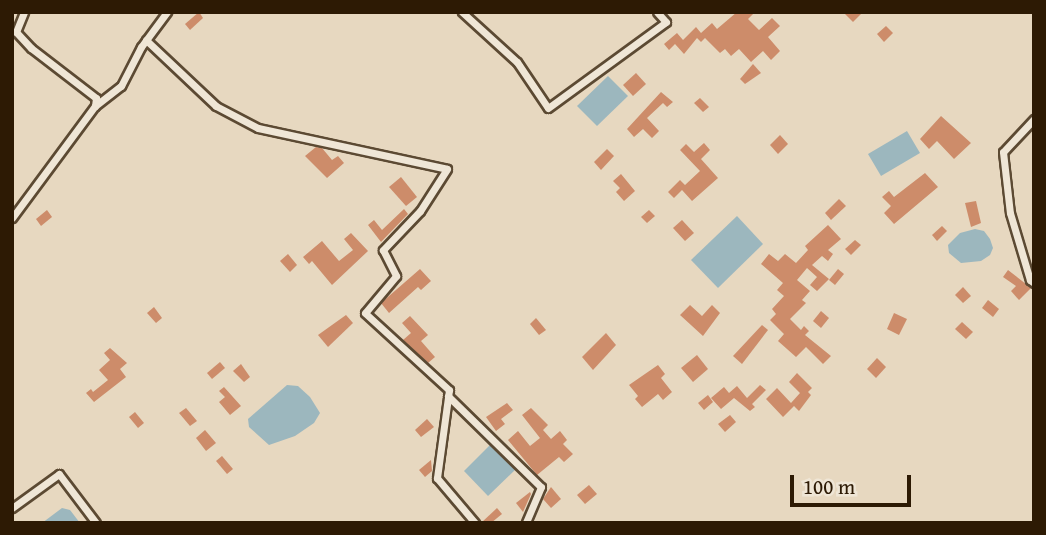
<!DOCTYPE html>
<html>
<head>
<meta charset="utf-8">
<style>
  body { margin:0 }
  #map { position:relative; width:1046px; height:535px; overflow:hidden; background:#e7d8c0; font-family:"Gentium Book Plus",serif }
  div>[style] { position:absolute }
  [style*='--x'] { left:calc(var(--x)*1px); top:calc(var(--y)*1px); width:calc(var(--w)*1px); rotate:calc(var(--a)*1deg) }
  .water>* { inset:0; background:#9cb7be }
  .building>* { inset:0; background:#cd8c6a }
  .roads { filter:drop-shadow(2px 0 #5c4a33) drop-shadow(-2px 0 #5c4a33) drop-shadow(0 2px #5c4a33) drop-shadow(0 -2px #5c4a33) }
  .street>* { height:7px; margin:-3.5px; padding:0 3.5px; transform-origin:3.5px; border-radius:3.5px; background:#efe6d6 }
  span { translate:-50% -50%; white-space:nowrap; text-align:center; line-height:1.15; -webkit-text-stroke:7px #efe6d6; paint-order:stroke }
  .frame { position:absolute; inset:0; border:14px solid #2d1a04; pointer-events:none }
  .scale { position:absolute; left:790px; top:475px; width:121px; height:32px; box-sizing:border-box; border:4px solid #2d1a04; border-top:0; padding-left:9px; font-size:21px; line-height:24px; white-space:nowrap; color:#2d1a04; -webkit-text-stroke:5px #efe6d6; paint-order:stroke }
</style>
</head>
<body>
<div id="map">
  <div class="water">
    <i style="clip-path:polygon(608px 76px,628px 96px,597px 126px,577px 106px)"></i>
    <i style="clip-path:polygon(907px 131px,920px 153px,881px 176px,868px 154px)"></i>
    <i style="clip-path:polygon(737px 216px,763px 244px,718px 288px,691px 260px)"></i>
    <i style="clip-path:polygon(975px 229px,984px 231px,990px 239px,993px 248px,990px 255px,981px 261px,961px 263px,949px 253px,948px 245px,960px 233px)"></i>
    <i style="clip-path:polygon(287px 385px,298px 386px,310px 397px,320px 413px,314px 423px,295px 436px,269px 445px,249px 427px,248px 419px)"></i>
    <i style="clip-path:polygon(491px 444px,516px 469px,488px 496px,464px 471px)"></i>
    <i style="clip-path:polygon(62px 508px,70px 510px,80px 523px,42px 523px)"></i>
  </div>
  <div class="building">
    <i style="clip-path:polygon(199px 12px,203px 18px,190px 30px,185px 24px)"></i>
    <i style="clip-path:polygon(737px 12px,755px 12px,748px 19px,759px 30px,772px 18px,780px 26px,768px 37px,780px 51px,771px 60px,763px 51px,751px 62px,739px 49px,731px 56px,725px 49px,720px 53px,705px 38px,701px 42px,697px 38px,684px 54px,675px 44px,669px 50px,664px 44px,677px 33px,683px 40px,696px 27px,701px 33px,712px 23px,717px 29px)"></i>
    <i style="clip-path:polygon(843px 12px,863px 12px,853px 22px)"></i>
    <i style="clip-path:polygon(886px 26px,893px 33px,884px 42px,877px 34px)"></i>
    <i style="clip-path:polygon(753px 64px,761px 73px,745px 84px,740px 79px)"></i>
    <i style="clip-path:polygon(636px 73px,646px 84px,633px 96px,623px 85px)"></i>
    <i style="clip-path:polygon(661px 92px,673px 102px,667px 107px,663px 103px,647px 118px,659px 131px,652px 138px,643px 129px,634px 137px,627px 129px)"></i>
    <i style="clip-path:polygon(700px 98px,709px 107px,703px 112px,694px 103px)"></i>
    <i style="clip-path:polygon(941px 116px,971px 143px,954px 159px,937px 141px,929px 149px,920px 139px)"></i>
    <i style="clip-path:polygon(780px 135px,788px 144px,778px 154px,770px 145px)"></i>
    <i style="clip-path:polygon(704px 143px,710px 150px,701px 159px,718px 178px,692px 201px,682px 190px,674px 198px,668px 192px,680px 180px,685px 185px,700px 171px,680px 150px,686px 144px,694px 152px)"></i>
    <i style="clip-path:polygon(316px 147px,322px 148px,332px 160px,338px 156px,344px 163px,327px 178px,305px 156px)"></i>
    <i style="clip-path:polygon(607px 149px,614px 156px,601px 170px,594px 162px)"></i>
    <i style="clip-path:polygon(925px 173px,938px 187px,894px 224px,884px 213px,891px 206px,882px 197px,889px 191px,894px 197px)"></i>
    <i style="clip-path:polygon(621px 174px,635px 191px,624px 201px,616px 192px,620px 188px,613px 181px)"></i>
    <i style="clip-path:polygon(401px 177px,417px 197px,406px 206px,389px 187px)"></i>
    <i style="clip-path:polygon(839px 199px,846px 206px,831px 220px,825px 213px)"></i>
    <i style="clip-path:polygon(976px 201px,981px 223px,971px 227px,965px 203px)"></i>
    <i style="clip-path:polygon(404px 209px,408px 214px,381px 242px,368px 225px,374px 220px,382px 230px)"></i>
    <i style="clip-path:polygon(47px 210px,52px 217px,41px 226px,36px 219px)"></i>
    <i style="clip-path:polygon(649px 210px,655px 216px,647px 223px,641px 217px)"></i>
    <i style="clip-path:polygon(682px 220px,694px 233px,685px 241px,673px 228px)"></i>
    <i style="clip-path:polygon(828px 225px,841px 239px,828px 250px,833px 254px,828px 261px,822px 256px,812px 265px,829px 279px,817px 291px,810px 285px,817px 277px,807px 268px,797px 280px,810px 291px,802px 300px,806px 303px,790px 319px,801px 330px,804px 326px,809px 331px,805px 335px,831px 356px,823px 364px,806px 347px,796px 357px,778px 341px,784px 334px,770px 320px,776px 314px,772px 309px,784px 296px,777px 290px,783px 283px,761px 264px,769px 254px,778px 261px,785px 254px,796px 263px,808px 250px,805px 246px)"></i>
    <i style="clip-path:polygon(942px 226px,947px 231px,937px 241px,932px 235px)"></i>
    <i style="clip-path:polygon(351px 233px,368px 251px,332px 285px,312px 261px,309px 264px,303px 257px,322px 241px,339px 261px,353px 250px,344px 239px)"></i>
    <i style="clip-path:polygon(855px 240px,861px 245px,851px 255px,845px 249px)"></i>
    <i style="clip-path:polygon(288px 254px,297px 265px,290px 272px,280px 261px)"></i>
    <i style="clip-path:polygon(420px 269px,431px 281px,421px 290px,418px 287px,389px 313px,381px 303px)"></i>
    <i style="clip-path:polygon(838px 269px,844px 274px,835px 285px,829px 280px)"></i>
    <i style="clip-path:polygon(1008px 270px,1031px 288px,1019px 300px,1011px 291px,1016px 286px,1003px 277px)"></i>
    <i style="clip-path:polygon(963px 287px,971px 296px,963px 303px,955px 295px)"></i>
    <i style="clip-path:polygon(988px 300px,999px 309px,993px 317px,982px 308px)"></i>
    <i style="clip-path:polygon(690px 305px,702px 316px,712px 305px,720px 313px,703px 336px,680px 315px)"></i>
    <i style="clip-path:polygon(154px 307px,162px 318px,156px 323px,147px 313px)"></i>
    <i style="clip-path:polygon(821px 311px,829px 318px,821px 328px,813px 321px)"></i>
    <i style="clip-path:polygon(894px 313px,907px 319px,899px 335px,887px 329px)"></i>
    <i style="clip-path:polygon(346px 315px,353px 323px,328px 347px,318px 335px)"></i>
    <i style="clip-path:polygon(410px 316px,428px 335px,421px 341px,435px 357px,428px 363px,403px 340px,411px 333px,402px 323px)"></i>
    <i style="clip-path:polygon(536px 318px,546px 330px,539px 335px,530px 324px)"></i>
    <i style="clip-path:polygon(962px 322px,973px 332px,966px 339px,955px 329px)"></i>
    <i style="clip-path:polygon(762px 325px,768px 330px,742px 364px,733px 356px)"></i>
    <i style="clip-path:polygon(606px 333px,616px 345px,593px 370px,582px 357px)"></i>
    <i style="clip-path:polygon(110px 348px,127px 363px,120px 369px,126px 377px,94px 402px,86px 393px,91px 389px,93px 392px,108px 380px,99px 370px,110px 360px,104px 353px)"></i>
    <i style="clip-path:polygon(697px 355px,708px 369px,693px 382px,681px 368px)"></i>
    <i style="clip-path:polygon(877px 358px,886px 367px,876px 378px,867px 369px)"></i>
    <i style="clip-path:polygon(220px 362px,225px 368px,212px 379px,207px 373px)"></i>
    <i style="clip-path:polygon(241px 364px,250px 377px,244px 382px,233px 371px)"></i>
    <i style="clip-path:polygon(658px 365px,665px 374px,661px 378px,672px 392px,663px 400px,658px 394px,642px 407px,635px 399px,638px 396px,629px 385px)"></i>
    <i style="clip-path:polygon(797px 373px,812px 388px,808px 392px,811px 395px,799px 411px,794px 406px,783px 417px,766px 399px,777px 388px,791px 403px,800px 393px,789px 382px)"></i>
    <i style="clip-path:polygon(760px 385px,766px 390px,752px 404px,755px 407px,750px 411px,734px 398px,721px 409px,711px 398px,724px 387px,729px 393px,737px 386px,747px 398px)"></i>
    <i style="clip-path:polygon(224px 387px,241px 406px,230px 415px,219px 402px,225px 397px,219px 391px)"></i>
    <i style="clip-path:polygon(708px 395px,713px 402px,704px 410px,698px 403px)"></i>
    <i style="clip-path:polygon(507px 403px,513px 410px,501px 419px,505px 424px,496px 431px,486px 417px)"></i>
    <i style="clip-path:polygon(186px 408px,197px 421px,190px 426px,179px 413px)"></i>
    <i style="clip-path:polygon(531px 408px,548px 425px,543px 430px,551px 439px,560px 431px,567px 440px,563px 444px,573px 454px,564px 462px,559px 457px,537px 475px,508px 440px,518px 431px,530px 446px,540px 438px,522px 415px)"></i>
    <i style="clip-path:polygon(135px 412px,144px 423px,138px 428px,129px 417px)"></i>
    <i style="clip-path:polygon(730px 415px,736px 422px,725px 432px,718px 424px)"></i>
    <i style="clip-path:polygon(427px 419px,434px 427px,421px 437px,415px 430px)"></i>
    <i style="clip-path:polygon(205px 430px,216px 443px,206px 451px,196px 438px)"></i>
    <i style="clip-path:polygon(222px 456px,233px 469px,227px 474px,216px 461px)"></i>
    <i style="clip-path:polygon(431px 460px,432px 471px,425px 477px,419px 470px)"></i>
    <i style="clip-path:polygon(589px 485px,597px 494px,585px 504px,577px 495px)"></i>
    <i style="clip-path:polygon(551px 487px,561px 499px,551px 508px,543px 499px)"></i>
    <i style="clip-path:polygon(530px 492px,531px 494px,523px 512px,516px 503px)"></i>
    <i style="clip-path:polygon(497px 508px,502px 514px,491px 523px,481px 523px)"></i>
  </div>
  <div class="roads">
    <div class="street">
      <i style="--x:462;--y:12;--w:74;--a:42.3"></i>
      <i style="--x:517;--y:62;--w:55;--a:56"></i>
      <i style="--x:548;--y:108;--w:146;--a:-36.1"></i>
      <i style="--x:666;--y:22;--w:13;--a:-132"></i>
      <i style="--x:146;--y:40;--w:96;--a:43.3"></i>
      <i style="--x:216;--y:106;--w:47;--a:27.6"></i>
      <i style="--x:258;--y:128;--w:193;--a:12.2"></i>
      <i style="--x:447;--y:169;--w:50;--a:122.7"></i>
      <i style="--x:420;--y:211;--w:54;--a:133.5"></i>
      <i style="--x:383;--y:250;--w:29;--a:63"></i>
      <i style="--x:396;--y:276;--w:48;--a:130"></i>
      <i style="--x:365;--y:313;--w:114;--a:42.5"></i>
      <i style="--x:449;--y:390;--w:89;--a:97.8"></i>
      <i style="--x:437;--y:478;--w:59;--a:49.8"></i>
      <i style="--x:95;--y:106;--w:33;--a:-38"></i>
      <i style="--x:121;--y:86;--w:44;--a:-62.9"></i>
      <i style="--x:141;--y:47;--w:44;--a:-53.4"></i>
      <i style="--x:1034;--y:119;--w:45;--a:133.2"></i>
      <i style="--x:1003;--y:152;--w:61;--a:83.5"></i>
      <i style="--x:1010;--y:213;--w:70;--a:73.4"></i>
      <i style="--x:1030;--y:280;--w:5;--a:37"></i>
      <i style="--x:12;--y:218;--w:139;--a:-53.5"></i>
      <i style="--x:95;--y:106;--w:8;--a:-83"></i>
      <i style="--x:96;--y:98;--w:82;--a:-142.4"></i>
      <i style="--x:31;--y:48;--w:22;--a:-133"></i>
      <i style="--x:16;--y:32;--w:22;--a:-68"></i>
      <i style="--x:448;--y:396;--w:130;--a:44.4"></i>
      <i style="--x:541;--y:487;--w:39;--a:113"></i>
      <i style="--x:12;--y:508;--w:58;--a:-35.9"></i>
      <i style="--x:59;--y:474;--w:61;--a:52.9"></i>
    </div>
  </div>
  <div class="frame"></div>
  <div class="scale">100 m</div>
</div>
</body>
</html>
